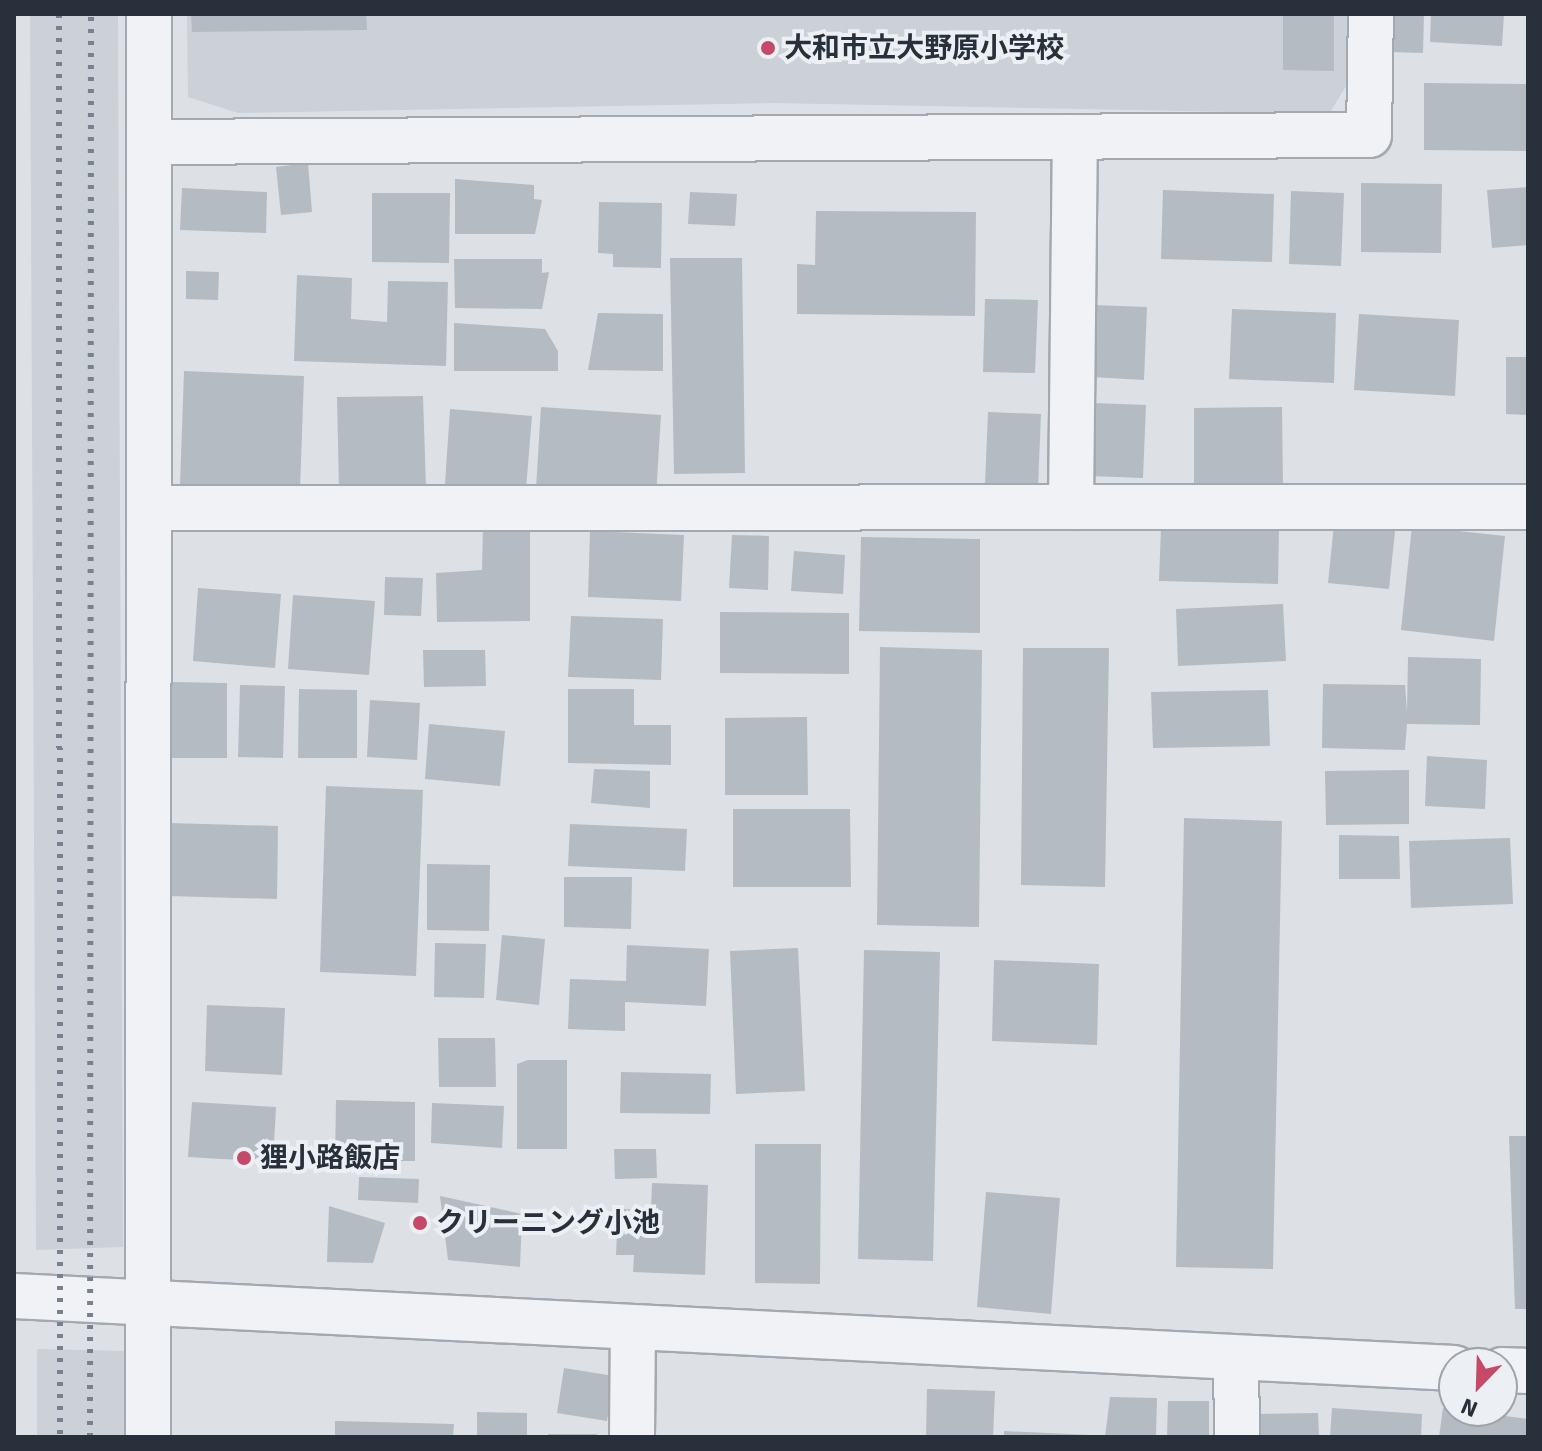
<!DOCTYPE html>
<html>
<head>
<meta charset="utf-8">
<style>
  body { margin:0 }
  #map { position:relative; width:1542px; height:1451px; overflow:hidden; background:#dde1e6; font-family:Signika,"Noto Sans JP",sans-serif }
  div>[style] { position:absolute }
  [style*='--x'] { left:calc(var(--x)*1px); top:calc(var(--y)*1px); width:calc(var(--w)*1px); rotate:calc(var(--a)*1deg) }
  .built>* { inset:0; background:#cbd1d7 }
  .building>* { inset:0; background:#b5bbc2 }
  .roads { filter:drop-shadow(2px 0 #a3a9af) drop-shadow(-2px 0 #a3a9af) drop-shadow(0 2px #a3a9af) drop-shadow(0 -2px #a3a9af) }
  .minor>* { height:44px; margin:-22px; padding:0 22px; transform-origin:22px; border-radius:22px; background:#f0f2f5 }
  .rail>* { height:6px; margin-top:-3px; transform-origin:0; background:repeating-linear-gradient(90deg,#78828e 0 4px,transparent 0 12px) }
  .dots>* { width:22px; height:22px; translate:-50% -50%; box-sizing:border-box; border:4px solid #ecf0f4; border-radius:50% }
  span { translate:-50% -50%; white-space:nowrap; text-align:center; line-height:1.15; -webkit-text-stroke:8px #ecf0f4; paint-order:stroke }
  .poi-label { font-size:28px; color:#28313b; font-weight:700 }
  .left { translate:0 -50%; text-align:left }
  .frame { position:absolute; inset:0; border:16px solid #28313b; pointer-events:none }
  .north { position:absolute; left:1438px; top:1347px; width:80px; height:80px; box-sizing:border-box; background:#ecf0f4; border:2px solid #9ea4aa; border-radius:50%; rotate:203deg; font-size:22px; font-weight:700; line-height:32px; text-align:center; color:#28313b }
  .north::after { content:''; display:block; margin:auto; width:28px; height:36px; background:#c44a67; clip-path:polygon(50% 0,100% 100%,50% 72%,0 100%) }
</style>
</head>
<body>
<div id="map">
  <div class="built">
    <i style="clip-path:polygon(30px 14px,118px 14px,123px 1247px,36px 1250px)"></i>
    <i style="clip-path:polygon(187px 14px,1348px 14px,1348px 83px,1329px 114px,773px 103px,238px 113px,188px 97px)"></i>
    <i style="clip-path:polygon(37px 1349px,124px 1351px,124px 1437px,37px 1437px)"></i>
  </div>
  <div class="building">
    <i style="clip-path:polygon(191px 14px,366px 14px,367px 30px,192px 32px)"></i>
    <i style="clip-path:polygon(1283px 14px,1334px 14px,1334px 71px,1283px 70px)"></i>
    <i style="clip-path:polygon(1390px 14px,1424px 14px,1423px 53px,1390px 52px)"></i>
    <i style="clip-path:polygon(1431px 14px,1504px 14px,1502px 46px,1430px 42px)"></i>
    <i style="clip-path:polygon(1424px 83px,1528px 84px,1528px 151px,1424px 150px)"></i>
    <i style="clip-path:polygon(308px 163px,312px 212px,281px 215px,276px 167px)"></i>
    <i style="clip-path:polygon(455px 179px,534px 185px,534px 199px,542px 200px,535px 234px,455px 234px)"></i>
    <i style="clip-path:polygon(1361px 183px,1442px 184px,1441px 253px,1361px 252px)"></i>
    <i style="clip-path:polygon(1528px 187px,1528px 245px,1492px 248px,1487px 190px)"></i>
    <i style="clip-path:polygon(182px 188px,267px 192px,266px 233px,180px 230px)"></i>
    <i style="clip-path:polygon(1163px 190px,1274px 194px,1272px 262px,1161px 259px)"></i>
    <i style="clip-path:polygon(1291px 191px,1344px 193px,1341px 266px,1289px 264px)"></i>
    <i style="clip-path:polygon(690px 192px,737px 194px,735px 226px,688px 224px)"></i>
    <i style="clip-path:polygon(372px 193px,450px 193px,449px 263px,372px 262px)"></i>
    <i style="clip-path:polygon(599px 202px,662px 203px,661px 268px,613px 267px,613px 254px,598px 253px)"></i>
    <i style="clip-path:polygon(816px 211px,976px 212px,975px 316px,797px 314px,797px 264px,815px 265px)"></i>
    <i style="clip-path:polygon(670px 258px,742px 258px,745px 473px,674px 474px)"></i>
    <i style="clip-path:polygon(454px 259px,542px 259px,542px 273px,549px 272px,542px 309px,455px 308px)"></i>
    <i style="clip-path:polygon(186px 271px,219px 272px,218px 300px,186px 299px)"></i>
    <i style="clip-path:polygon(297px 275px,352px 278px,351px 319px,387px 322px,388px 281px,448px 282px,446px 366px,294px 361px)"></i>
    <i style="clip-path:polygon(985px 299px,1038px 300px,1035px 373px,983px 372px)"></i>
    <i style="clip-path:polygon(1094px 305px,1147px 307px,1144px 380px,1092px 377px)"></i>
    <i style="clip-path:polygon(1232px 309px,1336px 313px,1334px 383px,1229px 379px)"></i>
    <i style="clip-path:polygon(598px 313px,663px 314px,663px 371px,588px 370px)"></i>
    <i style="clip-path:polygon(1359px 314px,1459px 320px,1455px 396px,1354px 390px)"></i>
    <i style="clip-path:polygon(454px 323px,545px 329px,558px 351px,558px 371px,454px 371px)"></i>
    <i style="clip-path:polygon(1506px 357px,1528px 357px,1528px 415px,1506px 414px)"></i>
    <i style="clip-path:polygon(184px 371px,304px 376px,300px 490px,180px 485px)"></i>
    <i style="clip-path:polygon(423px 396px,426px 487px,339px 489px,337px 397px)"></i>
    <i style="clip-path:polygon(1094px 403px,1146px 405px,1143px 478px,1090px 476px)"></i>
    <i style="clip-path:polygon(541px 407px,661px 415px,656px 496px,536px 488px)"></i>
    <i style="clip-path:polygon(1282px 407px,1283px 487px,1194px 488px,1194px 408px)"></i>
    <i style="clip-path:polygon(450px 409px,532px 416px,526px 489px,445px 484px)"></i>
    <i style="clip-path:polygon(988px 412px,1041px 414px,1038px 487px,985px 485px)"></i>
    <i style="clip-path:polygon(1334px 524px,1395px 531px,1389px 589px,1328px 583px)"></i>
    <i style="clip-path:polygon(1412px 526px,1505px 536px,1494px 641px,1401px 630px)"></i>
    <i style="clip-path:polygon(483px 527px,530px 528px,530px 621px,437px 622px,436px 573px,482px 570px)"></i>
    <i style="clip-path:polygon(1161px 528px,1279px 531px,1278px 584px,1159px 581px)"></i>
    <i style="clip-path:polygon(590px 531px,684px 535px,681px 601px,588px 597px)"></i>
    <i style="clip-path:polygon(732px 535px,769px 536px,768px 590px,729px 588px)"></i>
    <i style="clip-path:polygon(861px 537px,980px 539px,980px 633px,859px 631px)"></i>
    <i style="clip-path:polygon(794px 551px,845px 555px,843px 594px,791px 591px)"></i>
    <i style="clip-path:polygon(385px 577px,423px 578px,421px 616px,384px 615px)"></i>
    <i style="clip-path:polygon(198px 588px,281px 594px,275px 668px,193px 661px)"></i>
    <i style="clip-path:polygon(293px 595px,375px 601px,369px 675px,288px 669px)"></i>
    <i style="clip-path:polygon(1283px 604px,1286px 661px,1178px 666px,1176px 609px)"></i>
    <i style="clip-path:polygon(720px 612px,849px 613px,849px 674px,720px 673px)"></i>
    <i style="clip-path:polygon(571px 616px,663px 619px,661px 680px,568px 677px)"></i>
    <i style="clip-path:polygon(880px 647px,982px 650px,979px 927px,877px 925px)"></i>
    <i style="clip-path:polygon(1023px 648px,1109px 648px,1105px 887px,1021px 885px)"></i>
    <i style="clip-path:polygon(423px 650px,485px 650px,486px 686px,424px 687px)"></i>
    <i style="clip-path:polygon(1408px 657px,1481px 659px,1480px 725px,1407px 724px,1405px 750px,1322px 748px,1323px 684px,1405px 685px,1407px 712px)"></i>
    <i style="clip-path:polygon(170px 682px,227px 683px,227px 758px,169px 758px)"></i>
    <i style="clip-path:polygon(240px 685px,285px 686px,283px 758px,238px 757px)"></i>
    <i style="clip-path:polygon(299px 689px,357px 690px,357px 758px,298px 758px)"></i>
    <i style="clip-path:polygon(568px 689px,634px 689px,634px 725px,671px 725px,671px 765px,568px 763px)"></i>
    <i style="clip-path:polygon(1268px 690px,1270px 746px,1153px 748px,1151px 692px)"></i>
    <i style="clip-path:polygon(370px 700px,420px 703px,417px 760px,367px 757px)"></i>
    <i style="clip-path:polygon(807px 717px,808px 795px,725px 795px,725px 718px)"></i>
    <i style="clip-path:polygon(429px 724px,505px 731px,500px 786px,425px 779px)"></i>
    <i style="clip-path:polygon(1427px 756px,1487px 760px,1485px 809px,1425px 806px)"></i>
    <i style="clip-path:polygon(594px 769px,650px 771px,650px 808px,591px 803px)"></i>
    <i style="clip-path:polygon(1409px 770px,1409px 824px,1326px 825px,1325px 771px)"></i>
    <i style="clip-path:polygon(326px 786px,423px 790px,416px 976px,320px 972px)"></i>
    <i style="clip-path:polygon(733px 809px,850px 809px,851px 887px,733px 887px)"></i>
    <i style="clip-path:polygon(1184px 818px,1282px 821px,1273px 1269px,1176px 1267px)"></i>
    <i style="clip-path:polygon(169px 823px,278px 826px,277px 899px,168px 896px)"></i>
    <i style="clip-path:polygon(570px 824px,687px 829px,685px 871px,568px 866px)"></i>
    <i style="clip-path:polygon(1339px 835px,1399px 836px,1400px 879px,1339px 879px)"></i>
    <i style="clip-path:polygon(1510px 838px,1513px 904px,1411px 908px,1409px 841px)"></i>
    <i style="clip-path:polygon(427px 864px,490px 865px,489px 931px,427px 930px)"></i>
    <i style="clip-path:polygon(564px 877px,632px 877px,631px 929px,564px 927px)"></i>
    <i style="clip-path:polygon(502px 935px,545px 939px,539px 1005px,496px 1000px)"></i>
    <i style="clip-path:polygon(435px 943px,486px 944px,484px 998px,434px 997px)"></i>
    <i style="clip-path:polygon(627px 945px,709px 949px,706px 1006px,625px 1002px,625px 1031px,568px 1029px,570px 979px,626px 981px)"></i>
    <i style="clip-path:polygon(798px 948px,805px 1091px,736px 1094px,730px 951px)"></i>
    <i style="clip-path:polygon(864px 950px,940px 952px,933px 1261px,858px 1259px)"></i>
    <i style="clip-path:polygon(994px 960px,1099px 964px,1097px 1045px,992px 1041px)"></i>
    <i style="clip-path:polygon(207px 1005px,285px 1008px,282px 1075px,205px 1071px)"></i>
    <i style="clip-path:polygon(438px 1038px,495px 1038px,496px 1087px,439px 1087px)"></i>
    <i style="clip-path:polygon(528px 1060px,567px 1060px,567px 1149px,517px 1149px,517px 1064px)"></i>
    <i style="clip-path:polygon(621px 1072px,711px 1074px,710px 1114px,620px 1113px)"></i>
    <i style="clip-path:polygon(336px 1100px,415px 1102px,415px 1161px,335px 1161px)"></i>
    <i style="clip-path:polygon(192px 1102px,276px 1107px,273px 1162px,188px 1157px)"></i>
    <i style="clip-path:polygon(432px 1103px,504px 1106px,502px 1148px,431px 1143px)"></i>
    <i style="clip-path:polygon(1509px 1136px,1528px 1136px,1528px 1309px,1515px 1309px)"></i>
    <i style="clip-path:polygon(755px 1144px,821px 1144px,820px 1284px,755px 1283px)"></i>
    <i style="clip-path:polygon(614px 1149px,656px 1149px,657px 1178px,615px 1179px)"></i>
    <i style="clip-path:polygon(359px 1177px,419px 1179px,418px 1203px,358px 1200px)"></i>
    <i style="clip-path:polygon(652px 1183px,708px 1185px,705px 1275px,633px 1272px,634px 1255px,616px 1255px,618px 1209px,651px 1210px)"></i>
    <i style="clip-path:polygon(986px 1192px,1060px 1198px,1051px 1314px,977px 1307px)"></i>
    <i style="clip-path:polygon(440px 1196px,522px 1214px,520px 1267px,448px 1260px)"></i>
    <i style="clip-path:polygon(329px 1206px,385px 1223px,373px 1263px,327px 1262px)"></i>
    <i style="clip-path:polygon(564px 1368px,614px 1376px,607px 1421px,557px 1413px)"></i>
    <i style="clip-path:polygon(927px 1389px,995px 1391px,993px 1437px,926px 1437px)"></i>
    <i style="clip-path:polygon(1110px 1397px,1157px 1398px,1156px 1437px,1105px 1437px)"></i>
    <i style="clip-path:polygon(1168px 1401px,1209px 1401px,1209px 1437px,1167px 1437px)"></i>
    <i style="clip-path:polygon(1332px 1408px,1422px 1414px,1421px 1437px,1330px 1437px)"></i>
    <i style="clip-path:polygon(1443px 1408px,1528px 1419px,1527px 1437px,1439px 1437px)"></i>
    <i style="clip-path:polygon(477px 1412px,527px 1413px,527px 1437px,477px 1437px)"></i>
    <i style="clip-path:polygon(1318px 1413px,1319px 1437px,1255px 1437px,1254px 1414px)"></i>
    <i style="clip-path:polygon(335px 1421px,454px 1424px,453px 1437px,335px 1437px)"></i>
    <i style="clip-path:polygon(1004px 1431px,1091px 1435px,1091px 1437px,1004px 1437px)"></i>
    <i style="clip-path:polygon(548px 1434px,597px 1434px,597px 1437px,548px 1437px)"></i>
  </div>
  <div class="roads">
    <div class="minor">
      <i style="--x:149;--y:142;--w:1220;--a:-0.33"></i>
      <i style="--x:1369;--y:135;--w:121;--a:-89.1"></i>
      <i style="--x:1071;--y:507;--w:367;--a:-89.4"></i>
      <i style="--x:149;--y:508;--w:1379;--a:-0.04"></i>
      <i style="--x:14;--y:1296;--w:1442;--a:2.86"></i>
      <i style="--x:1236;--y:1361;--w:76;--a:89.2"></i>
      <i style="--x:1502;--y:1370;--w:26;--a:2"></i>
      <i style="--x:148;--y:1437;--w:1423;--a:-89.96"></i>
      <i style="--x:632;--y:1437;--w:105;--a:-89.5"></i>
    </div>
  </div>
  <div class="rail">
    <i style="--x:59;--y:14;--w:1423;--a:89.96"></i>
    <i style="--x:90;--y:1437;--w:1423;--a:-89.96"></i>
  </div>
  <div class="dots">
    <i style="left:768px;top:48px;background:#c44a67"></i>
    <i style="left:244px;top:1158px;background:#c44a67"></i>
    <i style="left:420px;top:1223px;background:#c44a67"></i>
  </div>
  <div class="poi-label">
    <span class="left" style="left:784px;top:48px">大和市立大野原小学校</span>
    <span class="left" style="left:260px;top:1158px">狸小路飯店</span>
    <span class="left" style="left:436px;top:1223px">クリーニング小池</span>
  </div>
  <div class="frame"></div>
  <div class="north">N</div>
</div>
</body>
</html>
